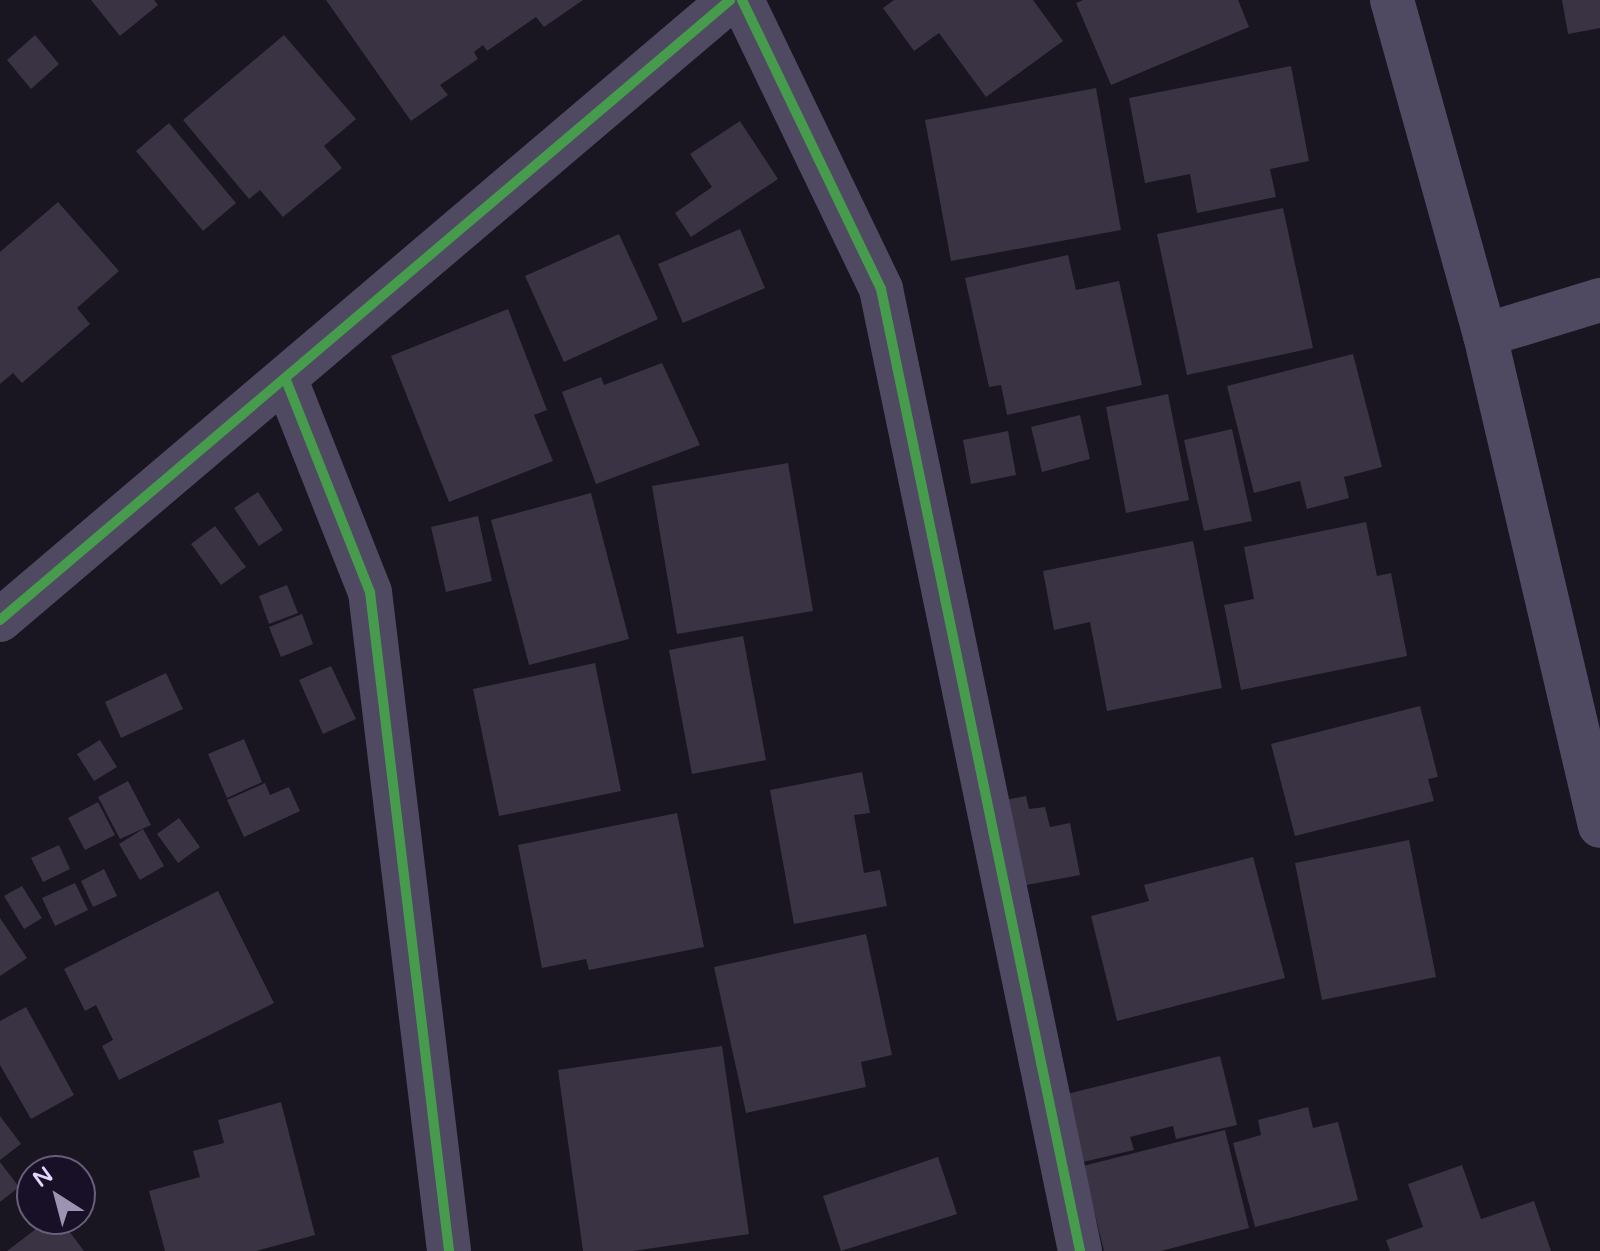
<!DOCTYPE html>
<html>
<head>
<meta charset="utf-8">
<style>
  body { margin:0 }
  #map { position:relative; width:1600px; height:1251px; overflow:hidden; background:#191521; font-family:"Varela Round",sans-serif }
  div>[style] { position:absolute }
  [style*='--x'] { left:calc(var(--x)*1px); top:calc(var(--y)*1px); width:calc(var(--w)*1px); rotate:calc(var(--a)*1deg) }
  .building>* { inset:0; background:#393343 }
  .street>* { height:44px; margin:-22px; padding:0 22px; transform-origin:22px; border-radius:22px; background:#4f4a62 }
  .cycleway>* { height:10px; margin:-5px; padding:0 5px; transform-origin:5px; border-radius:5px; background:#469c4c }
  span { translate:-50% -50%; white-space:nowrap; text-align:center; line-height:1.15; -webkit-text-stroke:6px #181026; paint-order:stroke }
  .north { position:absolute; left:16px; top:1155px; width:80px; height:80px; box-sizing:border-box; background:#181026; border:2px solid #695f7c; border-radius:50%; rotate:324deg; font-size:22px; font-weight:700; line-height:32px; text-align:center; color:#e2d6fe }
  .north::after { content:''; display:block; margin:auto; width:28px; height:36px; background:#9c92b1; clip-path:polygon(50% 0,100% 100%,50% 72%,0 100%) }
</style>
</head>
<body>
<div id="map">
  <div class="building">
    <i style="clip-path:polygon(91px 0,154px 0,158px 5px,120px 36px)"></i>
    <i style="clip-path:polygon(326px 0,583px 0,544px 27px,536px 17px,487px 51px,483px 45px,474px 52px,478px 59px,440px 85px,448px 95px,411px 121px)"></i>
    <i style="clip-path:polygon(894px 0,1033px 0,1063px 41px,986px 97px,939px 33px,914px 51px,883px 8px)"></i>
    <i style="clip-path:polygon(1083px 0,1238px 0,1249px 27px,1111px 85px,1076px 3px)"></i>
    <i style="clip-path:polygon(1562px 0,1600px 0,1600px 28px,1568px 34px)"></i>
    <i style="clip-path:polygon(35px 35px,59px 64px,31px 89px,7px 60px)"></i>
    <i style="clip-path:polygon(284px 35px,356px 119px,324px 146px,342px 168px,283px 217px,260px 190px,249px 199px,183px 120px)"></i>
    <i style="clip-path:polygon(1291px 66px,1309px 161px,1270px 169px,1276px 197px,1197px 213px,1190px 174px,1145px 183px,1129px 98px)"></i>
    <i style="clip-path:polygon(1096px 88px,1121px 230px,951px 261px,925px 120px)"></i>
    <i style="clip-path:polygon(740px 121px,778px 179px,691px 237px,675px 213px,712px 187px,690px 154px)"></i>
    <i style="clip-path:polygon(169px 123px,236px 203px,203px 231px,136px 151px)"></i>
    <i style="clip-path:polygon(58px 202px,119px 271px,77px 308px,90px 324px,22px 383px,13px 373px,0 384px,0 252px)"></i>
    <i style="clip-path:polygon(1283px 208px,1313px 348px,1187px 375px,1157px 234px)"></i>
    <i style="clip-path:polygon(740px 229px,765px 288px,683px 323px,658px 264px)"></i>
    <i style="clip-path:polygon(619px 234px,658px 319px,564px 362px,525px 276px)"></i>
    <i style="clip-path:polygon(1068px 255px,1076px 290px,1119px 281px,1142px 385px,1007px 415px,1001px 385px,989px 387px,965px 278px)"></i>
    <i style="clip-path:polygon(508px 309px,547px 410px,534px 415px,553px 461px,449px 502px,391px 356px)"></i>
    <i style="clip-path:polygon(1353px 354px,1382px 467px,1344px 477px,1349px 498px,1307px 509px,1300px 481px,1254px 493px,1227px 386px)"></i>
    <i style="clip-path:polygon(662px 363px,700px 445px,596px 484px,562px 392px,601px 377px,604px 385px)"></i>
    <i style="clip-path:polygon(1168px 394px,1189px 500px,1126px 513px,1106px 407px)"></i>
    <i style="clip-path:polygon(1080px 415px,1090px 459px,1042px 472px,1031px 427px)"></i>
    <i style="clip-path:polygon(1232px 429px,1252px 521px,1204px 531px,1184px 440px)"></i>
    <i style="clip-path:polygon(1008px 431px,1016px 475px,971px 484px,963px 440px)"></i>
    <i style="clip-path:polygon(788px 463px,813px 611px,677px 634px,652px 486px)"></i>
    <i style="clip-path:polygon(258px 492px,283px 530px,259px 546px,234px 508px)"></i>
    <i style="clip-path:polygon(591px 493px,629px 639px,529px 665px,491px 520px)"></i>
    <i style="clip-path:polygon(478px 516px,492px 581px,446px 592px,431px 527px)"></i>
    <i style="clip-path:polygon(1366px 522px,1377px 576px,1391px 573px,1407px 656px,1241px 690px,1224px 605px,1254px 599px,1244px 547px)"></i>
    <i style="clip-path:polygon(215px 526px,246px 567px,221px 585px,191px 544px)"></i>
    <i style="clip-path:polygon(1193px 541px,1222px 688px,1107px 711px,1090px 622px,1054px 630px,1043px 571px)"></i>
    <i style="clip-path:polygon(287px 585px,298px 613px,269px 624px,259px 596px)"></i>
    <i style="clip-path:polygon(302px 614px,313px 644px,281px 657px,269px 627px)"></i>
    <i style="clip-path:polygon(743px 636px,766px 760px,692px 774px,669px 650px)"></i>
    <i style="clip-path:polygon(595px 663px,621px 791px,499px 816px,473px 689px)"></i>
    <i style="clip-path:polygon(331px 666px,356px 719px,323px 734px,299px 680px)"></i>
    <i style="clip-path:polygon(166px 673px,183px 709px,121px 738px,105px 702px)"></i>
    <i style="clip-path:polygon(1420px 706px,1438px 777px,1428px 779px,1434px 801px,1295px 836px,1271px 744px)"></i>
    <i style="clip-path:polygon(244px 739px,262px 782px,227px 798px,208px 754px)"></i>
    <i style="clip-path:polygon(100px 740px,117px 767px,94px 781px,77px 754px)"></i>
    <i style="clip-path:polygon(862px 772px,870px 813px,854px 815px,864px 873px,880px 870px,887px 906px,794px 924px,770px 790px)"></i>
    <i style="clip-path:polygon(128px 781px,151px 825px,120px 839px,98px 797px)"></i>
    <i style="clip-path:polygon(265px 783px,270px 795px,289px 787px,300px 811px,244px 837px,227px 800px)"></i>
    <i style="clip-path:polygon(1026px 796px,1029px 809px,1045px 807px,1050px 827px,1070px 823px,1080px 875px,1021px 886px,1005px 800px)"></i>
    <i style="clip-path:polygon(98px 802px,115px 835px,85px 850px,68px 818px)"></i>
    <i style="clip-path:polygon(677px 813px,704px 947px,589px 970px,586px 959px,542px 968px,518px 845px)"></i>
    <i style="clip-path:polygon(179px 818px,200px 847px,178px 863px,157px 834px)"></i>
    <i style="clip-path:polygon(143px 829px,164px 866px,140px 880px,119px 844px)"></i>
    <i style="clip-path:polygon(1409px 840px,1436px 977px,1322px 1000px,1295px 863px)"></i>
    <i style="clip-path:polygon(59px 845px,70px 869px,43px 882px,31px 858px)"></i>
    <i style="clip-path:polygon(1253px 857px,1285px 978px,1117px 1021px,1091px 916px,1149px 901px,1144px 885px)"></i>
    <i style="clip-path:polygon(104px 869px,117px 896px,93px 907px,81px 881px)"></i>
    <i style="clip-path:polygon(75px 883px,88px 910px,55px 926px,42px 898px)"></i>
    <i style="clip-path:polygon(22px 886px,42px 918px,24px 929px,4px 896px)"></i>
    <i style="clip-path:polygon(218px 891px,274px 1003px,119px 1080px,102px 1046px,113px 1040px,96px 1005px,85px 1011px,64px 969px)"></i>
    <i style="clip-path:polygon(0 918px,27px 958px,0 976px)"></i>
    <i style="clip-path:polygon(866px 934px,892px 1055px,861px 1062px,866px 1087px,746px 1113px,714px 967px)"></i>
    <i style="clip-path:polygon(26px 1007px,74px 1095px,31px 1119px,0 1065px,0 1021px)"></i>
    <i style="clip-path:polygon(722px 1046px,749px 1234px,633px 1251px,583px 1251px,558px 1070px)"></i>
    <i style="clip-path:polygon(1220px 1056px,1237px 1125px,1176px 1139px,1173px 1126px,1130px 1137px,1134px 1150px,1083px 1162px,1067px 1094px)"></i>
    <i style="clip-path:polygon(281px 1102px,315px 1235px,256px 1251px,165px 1251px,149px 1191px,200px 1177px,193px 1151px,224px 1143px,218px 1120px)"></i>
    <i style="clip-path:polygon(1308px 1107px,1313px 1128px,1338px 1122px,1358px 1200px,1255px 1227px,1233px 1143px,1261px 1135px,1258px 1120px)"></i>
    <i style="clip-path:polygon(0 1116px,21px 1144px,0 1160px)"></i>
    <i style="clip-path:polygon(1225px 1130px,1249px 1228px,1161px 1251px,1104px 1251px,1083px 1166px)"></i>
    <i style="clip-path:polygon(938px 1157px,957px 1214px,841px 1251px,823px 1196px)"></i>
    <i style="clip-path:polygon(0 1162px,19px 1187px,0 1202px)"></i>
    <i style="clip-path:polygon(1462px 1165px,1481px 1219px,1534px 1201px,1551px 1251px,1390px 1251px,1386px 1240px,1423px 1227px,1408px 1184px)"></i>
    <i style="clip-path:polygon(49px 1219px,60px 1219px,84px 1251px,7px 1251px)"></i>
  </div>
  <div class="street">
    <i style="--x:742;--y:0;--w:321;--a:64.3"></i>
    <i style="--x:881;--y:289;--w:982;--a:78.31"></i>
    <i style="--x:1392;--y:0;--w:348;--a:74.5"></i>
    <i style="--x:1485;--y:335;--w:504;--a:76.82"></i>
    <i style="--x:1485;--y:335;--w:120;--a:-16.9"></i>
    <i style="--x:286;--y:380;--w:228;--a:68.4"></i>
    <i style="--x:370;--y:592;--w:664;--a:83.16"></i>
    <i style="--x:0;--y:620;--w:958;--a:-40.34"></i>
  </div>
  <div class="cycleway">
    <i style="--x:742;--y:0;--w:321;--a:64.3"></i>
    <i style="--x:881;--y:289;--w:982;--a:78.31"></i>
    <i style="--x:286;--y:380;--w:228;--a:68.4"></i>
    <i style="--x:370;--y:592;--w:664;--a:83.16"></i>
    <i style="--x:0;--y:620;--w:958;--a:-40.34"></i>
  </div>
  <div class="north">N</div>
</div>
</body>
</html>
